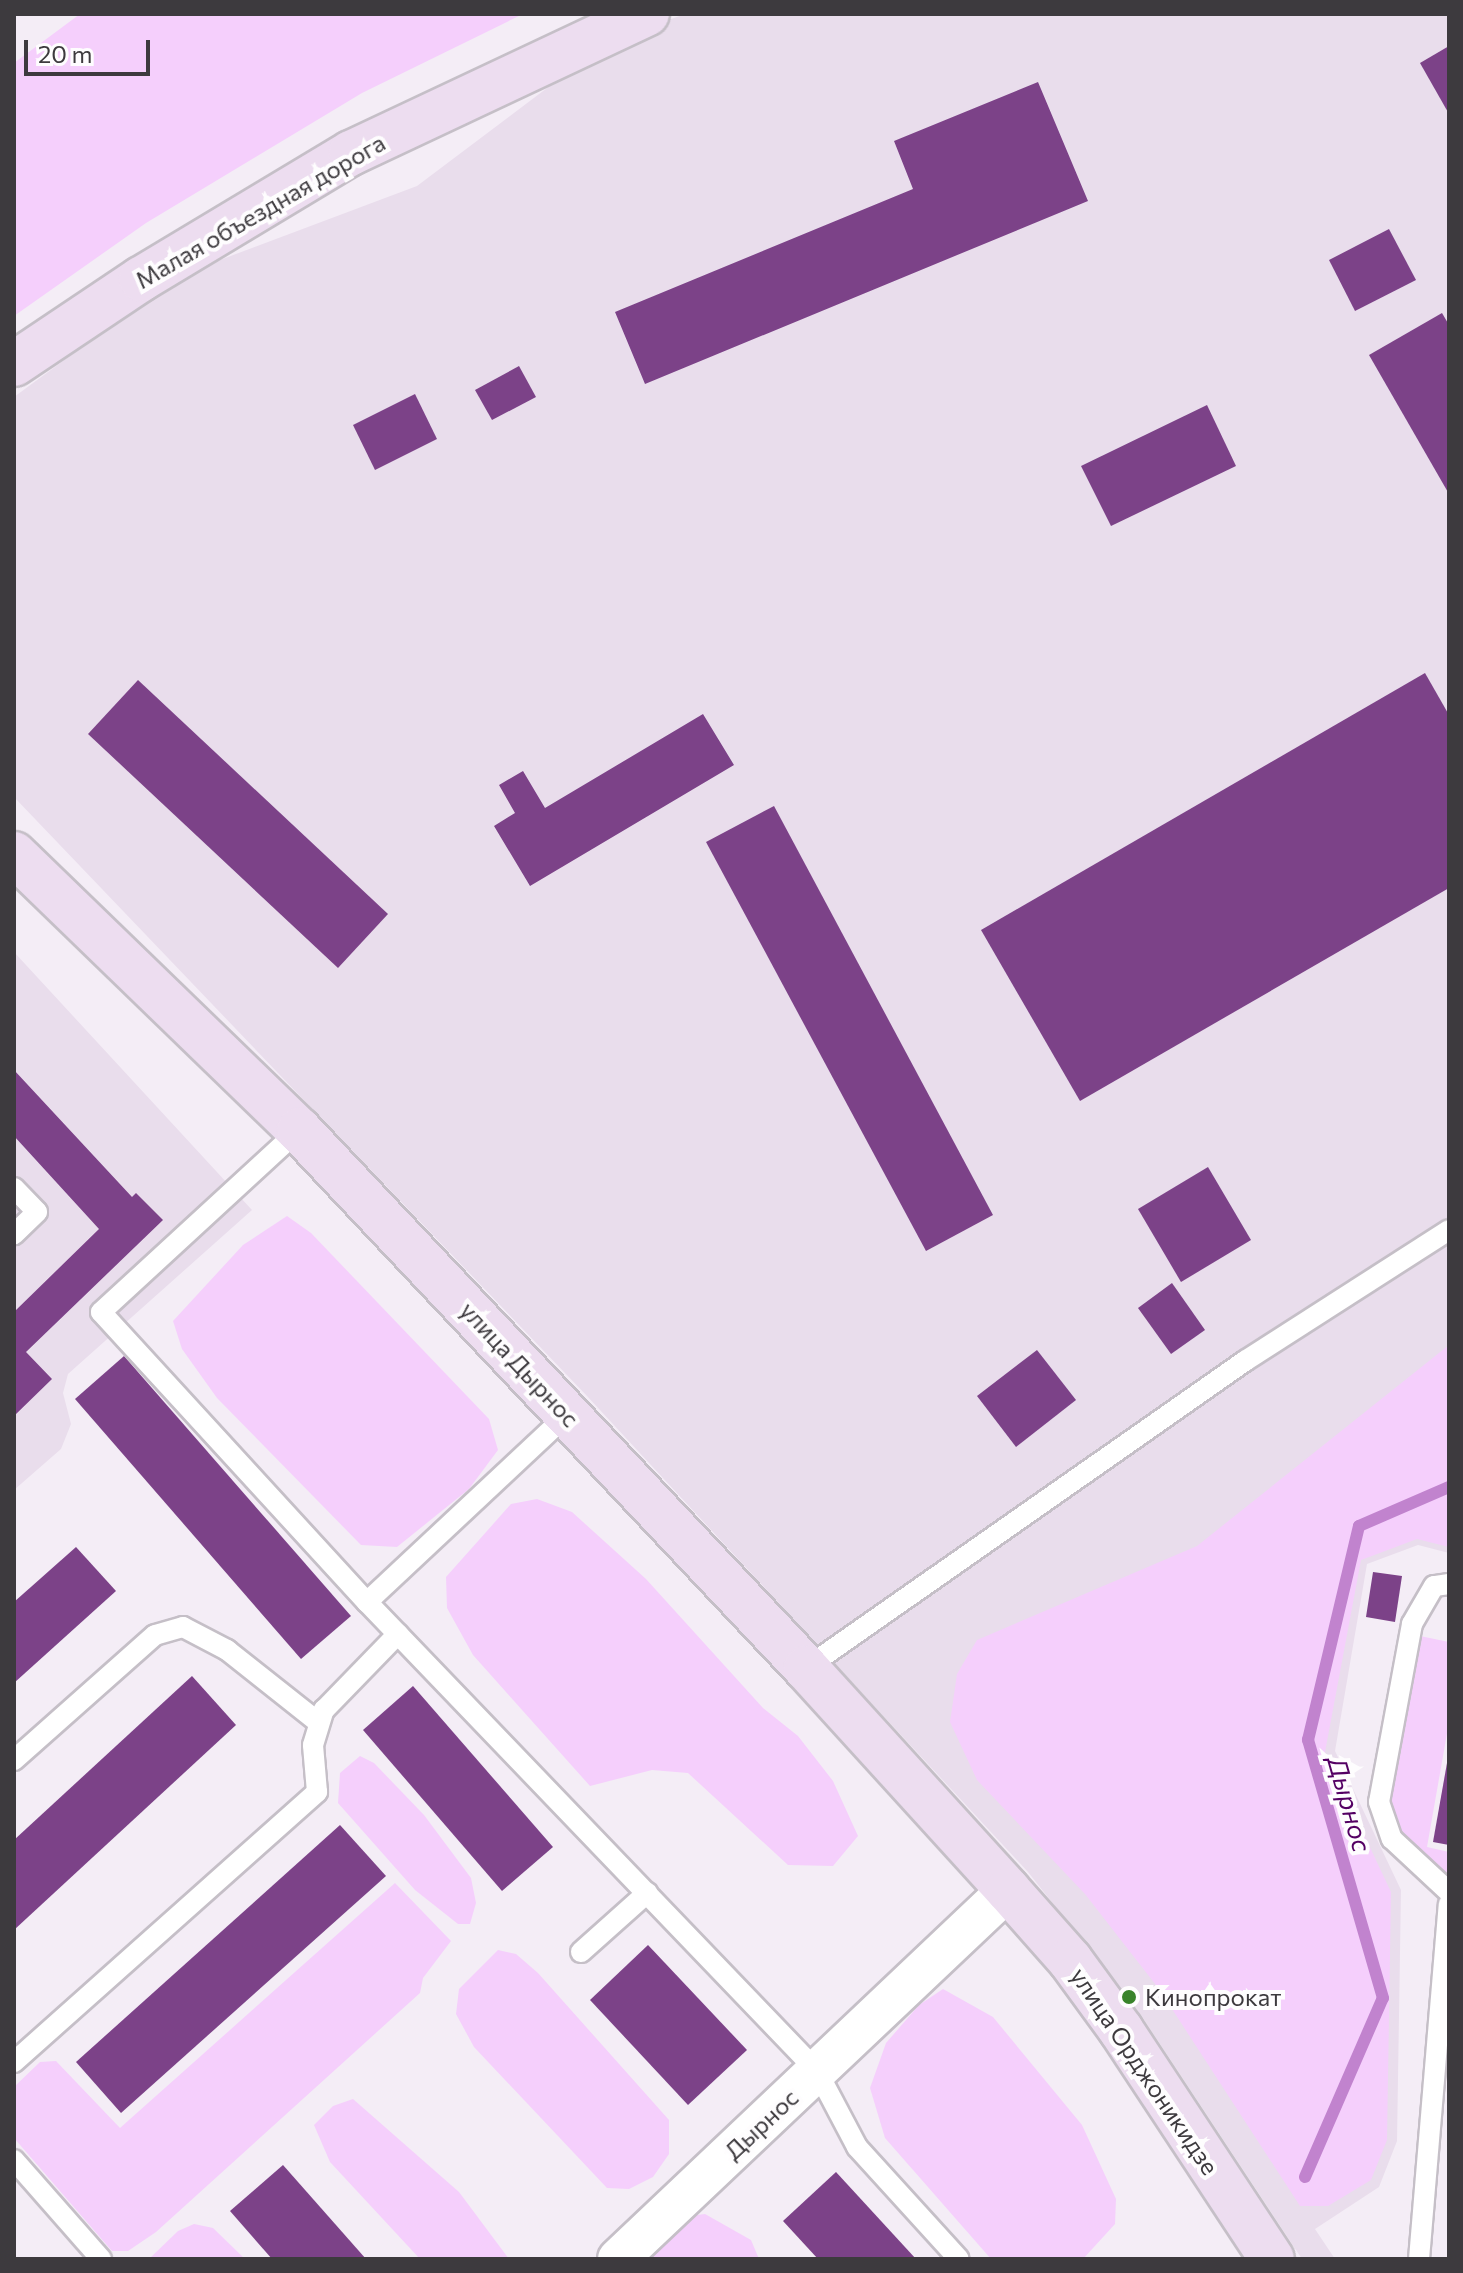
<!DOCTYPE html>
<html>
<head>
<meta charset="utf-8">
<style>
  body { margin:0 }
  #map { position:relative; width:1463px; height:2273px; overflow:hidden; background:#f4edf6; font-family:Commissioner,sans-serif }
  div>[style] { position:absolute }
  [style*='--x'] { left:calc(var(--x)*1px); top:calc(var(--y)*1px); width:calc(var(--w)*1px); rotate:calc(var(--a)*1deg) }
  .built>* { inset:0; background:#e9ddec }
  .green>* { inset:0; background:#f5cffc }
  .stream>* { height:12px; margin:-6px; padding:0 6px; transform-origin:6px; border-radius:6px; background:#c183ce }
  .building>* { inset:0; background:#7c4288 }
  .roads { filter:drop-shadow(2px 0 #c5bfc7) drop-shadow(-2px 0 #c5bfc7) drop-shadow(0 2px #c5bfc7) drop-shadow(0 -2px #c5bfc7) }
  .lane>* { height:20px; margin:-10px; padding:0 10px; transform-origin:10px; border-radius:10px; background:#fff }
  .street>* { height:40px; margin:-20px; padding:0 20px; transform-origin:20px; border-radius:20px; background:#fff }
  .secondary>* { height:44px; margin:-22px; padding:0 22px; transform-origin:22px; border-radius:22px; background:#edddf0 }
  .dots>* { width:22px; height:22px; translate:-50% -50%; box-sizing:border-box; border:4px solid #fefdfe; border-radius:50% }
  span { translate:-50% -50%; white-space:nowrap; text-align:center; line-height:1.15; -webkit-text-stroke:8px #fefdfe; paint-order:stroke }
  .street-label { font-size:24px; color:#3d3a3e }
  .poi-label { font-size:24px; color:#3d3a3e }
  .left { translate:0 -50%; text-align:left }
  .water-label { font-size:26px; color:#540063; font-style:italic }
  .frame { position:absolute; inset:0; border:16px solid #3d3a3e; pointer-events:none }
  .scale { position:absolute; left:24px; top:40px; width:126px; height:36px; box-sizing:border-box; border:4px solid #3d3a3e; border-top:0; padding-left:10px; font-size:24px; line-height:28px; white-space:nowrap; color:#3d3a3e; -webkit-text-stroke:6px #fefdfe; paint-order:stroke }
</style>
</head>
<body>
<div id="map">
  <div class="built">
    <i style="clip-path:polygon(685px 14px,1449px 14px,1449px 1553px,1418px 1545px,1367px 1564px,1335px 1751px,1401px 1890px,1397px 2141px,1379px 2187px,1315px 2229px,1335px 2259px,1302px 2259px,1141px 2015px,1028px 1872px,587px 1396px,14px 797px,14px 397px,180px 275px,417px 186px,608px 42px)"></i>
    <i style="clip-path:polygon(14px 952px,252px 1210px,68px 1374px,63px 1393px,71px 1424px,61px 1449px,14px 1490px)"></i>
  </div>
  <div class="green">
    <i style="clip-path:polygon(80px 14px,523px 14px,362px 93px,146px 223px,14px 316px,14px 63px)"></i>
    <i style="clip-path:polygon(287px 1216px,311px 1233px,489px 1419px,498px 1450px,469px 1489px,397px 1547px,361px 1545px,217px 1398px,182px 1349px,173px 1321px,243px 1245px)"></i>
    <i style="clip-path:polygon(1449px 1345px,1449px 1547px,1417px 1539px,1361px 1560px,1325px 1752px,1391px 1892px,1387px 2140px,1371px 2180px,1328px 2206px,1300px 2206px,1159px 1989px,1085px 1894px,977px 1780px,950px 1722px,957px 1674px,977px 1640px,1197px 1546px)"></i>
    <i style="clip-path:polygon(537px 1499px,572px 1512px,646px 1579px,763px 1708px,798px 1736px,833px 1781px,858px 1836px,833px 1866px,788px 1865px,688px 1773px,652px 1770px,590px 1786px,473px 1655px,447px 1608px,446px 1577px,511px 1504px)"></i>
    <i style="clip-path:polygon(1420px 1636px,1449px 1642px,1449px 1722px,1427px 1847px,1449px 1852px,1449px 1883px,1395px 1826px,1388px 1796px)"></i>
    <i style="clip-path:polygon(360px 1756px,374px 1763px,424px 1815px,471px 1878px,476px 1903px,470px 1924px,458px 1924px,415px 1890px,338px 1803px,340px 1773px)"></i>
    <i style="clip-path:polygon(395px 1883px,451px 1941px,423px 1978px,420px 1993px,156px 2232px,128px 2251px,112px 2251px,14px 2138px,14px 2087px,40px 2062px,56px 2061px,120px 2128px)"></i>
    <i style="clip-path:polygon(498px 1950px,516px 1954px,538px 1973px,669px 2120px,669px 2154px,653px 2177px,629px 2189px,607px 2188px,474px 2047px,456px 2014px,459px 1989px)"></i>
    <i style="clip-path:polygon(943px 1989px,993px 2017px,1082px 2125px,1116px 2199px,1115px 2224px,1083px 2259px,991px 2259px,885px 2138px,870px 2088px,886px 2043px,919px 2005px)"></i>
    <i style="clip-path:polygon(353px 2099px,459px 2192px,509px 2259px,420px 2259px,330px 2162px,314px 2125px,333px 2106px)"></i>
    <i style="clip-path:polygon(705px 2214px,751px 2240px,759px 2259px,641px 2259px,689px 2216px)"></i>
    <i style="clip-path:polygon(194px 2224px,213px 2228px,245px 2259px,149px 2259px,178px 2231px)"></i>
  </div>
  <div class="stream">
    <i style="--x:1305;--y:2177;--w:195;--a:-66.5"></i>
    <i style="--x:1383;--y:1998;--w:269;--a:-106.2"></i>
    <i style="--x:1308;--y:1740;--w:220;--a:-76.6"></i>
    <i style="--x:1359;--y:1526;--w:98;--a:-23.4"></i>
  </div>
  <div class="building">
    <i style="clip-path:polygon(1449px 46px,1449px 114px,1420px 63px)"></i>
    <i style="clip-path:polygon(1038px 82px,1088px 201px,645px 384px,615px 312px,913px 189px,894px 141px)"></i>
    <i style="clip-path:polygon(1389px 229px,1416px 280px,1355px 311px,1329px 260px)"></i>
    <i style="clip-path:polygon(1442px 313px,1449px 325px,1449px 494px,1369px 355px)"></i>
    <i style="clip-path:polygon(519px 366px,536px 397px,492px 420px,475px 390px)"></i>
    <i style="clip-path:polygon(415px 394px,437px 439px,375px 470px,353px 425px)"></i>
    <i style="clip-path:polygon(1207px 405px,1236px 466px,1111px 526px,1081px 466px)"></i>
    <i style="clip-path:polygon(1425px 673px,1449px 715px,1449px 888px,1080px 1101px,981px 930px)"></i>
    <i style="clip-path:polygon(138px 680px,388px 914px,338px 968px,88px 734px)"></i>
    <i style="clip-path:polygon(703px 714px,734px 765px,530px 886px,494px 826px,515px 813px,499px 785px,523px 771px,545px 808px)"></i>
    <i style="clip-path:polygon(774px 806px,993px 1215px,926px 1251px,706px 842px)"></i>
    <i style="clip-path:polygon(14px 1070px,132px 1197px,136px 1193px,163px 1220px,26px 1352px,52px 1379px,14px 1416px,14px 1312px,99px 1229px,14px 1136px)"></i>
    <i style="clip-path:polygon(1208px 1167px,1251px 1240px,1181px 1282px,1138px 1209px)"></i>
    <i style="clip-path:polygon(1172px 1283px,1205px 1330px,1171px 1354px,1138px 1308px)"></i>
    <i style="clip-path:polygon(1037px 1350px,1076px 1400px,1016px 1447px,977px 1396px)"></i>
    <i style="clip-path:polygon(124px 1356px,351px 1616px,301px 1659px,75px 1399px)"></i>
    <i style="clip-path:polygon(76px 1547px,116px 1591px,14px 1683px,14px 1602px)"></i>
    <i style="clip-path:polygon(1373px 1572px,1402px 1576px,1395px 1622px,1366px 1617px)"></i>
    <i style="clip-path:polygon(192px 1676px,236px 1725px,14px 1930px,14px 1840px)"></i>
    <i style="clip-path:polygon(413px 1686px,553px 1847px,502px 1891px,363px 1730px)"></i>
    <i style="clip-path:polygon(1447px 1763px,1449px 1763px,1449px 1845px,1433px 1842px)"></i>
    <i style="clip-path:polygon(340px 1825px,386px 1876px,121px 2113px,76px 2062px)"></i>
    <i style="clip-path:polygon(648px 1945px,747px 2050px,688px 2105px,590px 2000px)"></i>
    <i style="clip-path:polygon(283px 2165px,366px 2259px,272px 2259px,230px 2211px)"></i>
    <i style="clip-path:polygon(836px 2172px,916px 2259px,818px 2259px,783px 2221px)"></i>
  </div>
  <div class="roads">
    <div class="lane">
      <i style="--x:299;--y:1130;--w:269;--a:137.4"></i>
      <i style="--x:101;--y:1312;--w:394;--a:47.5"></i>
      <i style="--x:367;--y:1602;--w:650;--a:46.18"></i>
      <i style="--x:817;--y:2071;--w:86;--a:62.2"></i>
      <i style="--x:857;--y:2147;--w:151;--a:47.7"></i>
      <i style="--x:14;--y:1188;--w:33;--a:46"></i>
      <i style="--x:37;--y:1212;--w:32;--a:136"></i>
      <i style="--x:1449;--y:1584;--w:15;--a:172"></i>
      <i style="--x:1434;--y:1586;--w:44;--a:120.1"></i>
      <i style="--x:1412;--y:1624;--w:181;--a:100.5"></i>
      <i style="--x:1379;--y:1802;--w:39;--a:71"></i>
      <i style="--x:1392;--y:1839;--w:78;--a:42.9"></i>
      <i style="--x:367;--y:1602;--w:275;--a:-43.1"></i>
      <i style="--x:806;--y:1668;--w:536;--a:-34.97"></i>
      <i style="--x:1245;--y:1361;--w:242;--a:-32.7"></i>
      <i style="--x:14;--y:1760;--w:188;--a:-41.6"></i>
      <i style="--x:155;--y:1635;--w:29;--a:-16"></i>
      <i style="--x:183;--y:1627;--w:50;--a:27.6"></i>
      <i style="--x:227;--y:1650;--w:117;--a:38.4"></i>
      <i style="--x:581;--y:1952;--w:89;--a:-41.8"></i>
      <i style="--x:14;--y:2062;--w:406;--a:-41.7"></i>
      <i style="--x:317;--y:1792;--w:47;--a:-94.9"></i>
      <i style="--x:313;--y:1745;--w:37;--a:-73"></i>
      <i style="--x:324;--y:1710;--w:106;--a:-45.8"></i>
      <i style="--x:14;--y:2160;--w:132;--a:48.7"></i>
      <i style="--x:1419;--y:2259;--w:356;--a:-85.2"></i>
    </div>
    <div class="street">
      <i style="--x:618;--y:2259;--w:537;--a:-43.42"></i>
    </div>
    <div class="secondary">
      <i style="--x:14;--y:364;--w:153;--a:-33.8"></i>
      <i style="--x:141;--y:279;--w:245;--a:-31"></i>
      <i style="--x:351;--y:153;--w:327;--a:-25.2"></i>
      <i style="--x:14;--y:854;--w:397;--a:44.1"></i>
      <i style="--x:299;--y:1130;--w:739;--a:46.7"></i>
      <i style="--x:806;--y:1668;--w:300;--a:47.7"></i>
      <i style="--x:1008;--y:1890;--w:94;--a:48.5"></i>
      <i style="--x:1070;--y:1960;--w:87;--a:53.9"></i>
      <i style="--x:1121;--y:2030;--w:274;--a:56.6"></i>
    </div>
  </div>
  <div class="dots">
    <i style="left:1129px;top:1997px;background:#39832b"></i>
  </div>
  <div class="street-label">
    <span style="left:260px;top:211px;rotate:-30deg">Малая объездная дорога</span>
    <span style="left:520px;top:1364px;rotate:47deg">улица Дырнос</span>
    <span style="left:1145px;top:2071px;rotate:56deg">улица Орджоникидзе</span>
    <span style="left:761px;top:2124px;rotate:-43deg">Дырнос</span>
  </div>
  <div class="poi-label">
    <span class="left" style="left:1145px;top:1997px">Кинопрокат</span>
  </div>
  <div class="water-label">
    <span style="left:1350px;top:1804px;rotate:74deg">Дырнос</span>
  </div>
  <div class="frame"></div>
  <div class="scale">20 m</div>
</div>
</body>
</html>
